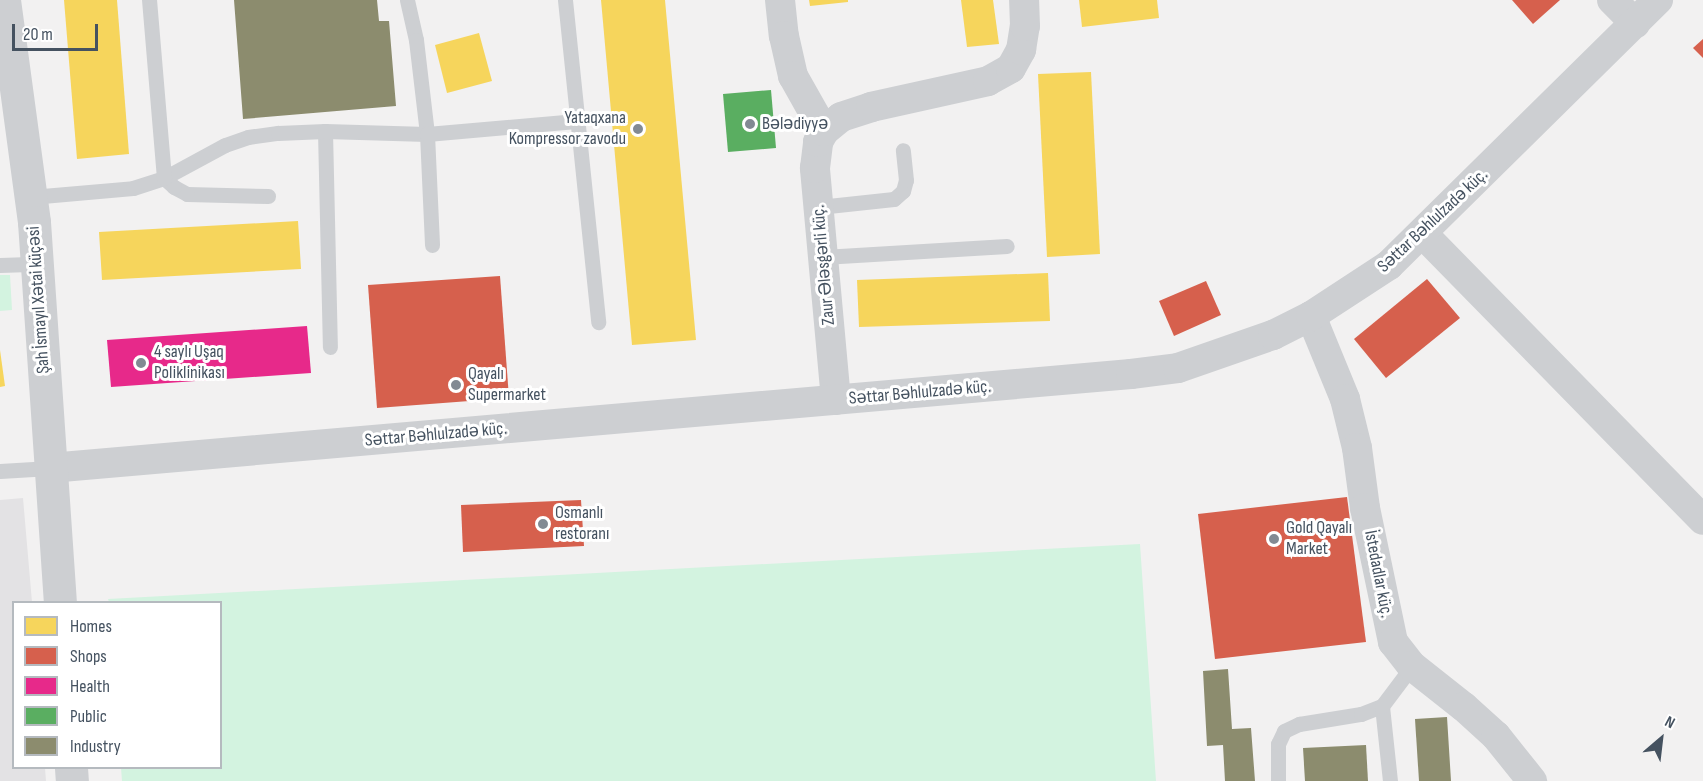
<!DOCTYPE html>
<html>
<head>
<meta charset="utf-8">
<style>
  body { margin:0 }
  #map { position:relative; width:1703px; height:781px; overflow:hidden; background:#f2f1f1; font-family:"Sofia Sans Condensed",sans-serif }
  div>[style] { position:absolute }
  [style*='--x'] { left:calc(var(--x)*1px); top:calc(var(--y)*1px); width:calc(var(--w)*1px); rotate:calc(var(--a)*1deg) }
  .education>* { inset:0; background:#e3e2e4 }
  .green>* { inset:0; background:#d3f3e0 }
  .homes>* { inset:0; background:#f6d55c }
  .shops>* { inset:0; background:#d6604d }
  .health>* { inset:0; background:#e7298a }
  .public>* { inset:0; background:#5aae61 }
  .industry>* { inset:0; background:#8c8c6e }
  .service>* { height:15px; margin:-7.5px; padding:0 7.5px; transform-origin:7.5px; border-radius:7.5px; background:#cdcfd2 }
  .minor>* { height:30px; margin:-15px; padding:0 15px; transform-origin:15px; border-radius:15px; background:#cdcfd2 }
  .tertiary>* { height:33px; margin:-16.5px; padding:0 16.5px; transform-origin:16.5px; border-radius:16.5px; background:#cdcfd2 }
  .dots>* { width:16px; height:16px; translate:-50% -50%; box-sizing:border-box; border:3px solid #fff; border-radius:50% }
  span { translate:-50% -50%; white-space:nowrap; text-align:center; line-height:1.15; -webkit-text-stroke:6px #fff; paint-order:stroke }
  .poi-label { font-size:18px; color:#455260 }
  .right { translate:-100% -50%; text-align:right }
  .left { translate:0 -50%; text-align:left }
  .street-label { font-size:18px; color:#455260 }
  .legend { position:absolute; left:12px; top:601px; width:210px; height:168px; box-sizing:border-box; background:#fff; border:2px solid #b5babf; margin:0; padding:8px 10px; list-style:none; font-size:18px; color:#455260 }
  .legend li { display:flex; align-items:center; gap:12px; height:30px }
  .legend b { width:30px; border:2px solid #b5babf }
  .north { position:absolute; left:1631px; top:709px; width:60px; height:60px; -webkit-text-stroke:4px #fff; paint-order:stroke; rotate:28deg; font-size:16px; font-weight:700; line-height:24px; text-align:center; color:#455260 }
  .north::after { content:''; display:block; margin:auto; width:21px; height:27px; background:#455260; clip-path:polygon(50% 0,100% 100%,50% 72%,0 100%) }
  .scale { position:absolute; left:12px; top:24px; width:86px; height:27px; box-sizing:border-box; border:3px solid #455260; border-top:0; padding-left:8px; font-size:18px; line-height:21px; white-space:nowrap; color:#455260; -webkit-text-stroke:4px #fff; paint-order:stroke }
</style>
</head>
<body>
<div id="map">
  <div class="education">
    <i style="clip-path:polygon(23px 498px,32px 602px,14px 602px,14px 768px,45px 768px,46px 781px,0 781px,0 500px)"></i>
  </div>
  <div class="green">
    <i style="clip-path:polygon(0 275px,10px 275px,12px 310px,0 311px)"></i>
    <i style="clip-path:polygon(1140px 544px,1156px 781px,122px 781px,121px 768px,220px 768px,220px 602px,109px 602px,108px 599px)"></i>
  </div>
  <div class="homes">
    <i style="clip-path:polygon(64px 0,117px 0,129px 154px,77px 159px)"></i>
    <i style="clip-path:polygon(601px 0,665px 0,696px 340px,632px 345px)"></i>
    <i style="clip-path:polygon(809px 0,848px 0,848px 2px,810px 6px)"></i>
    <i style="clip-path:polygon(961px 0,993px 0,999px 44px,967px 47px)"></i>
    <i style="clip-path:polygon(1079px 0,1157px 0,1159px 18px,1082px 27px)"></i>
    <i style="clip-path:polygon(479px 33px,492px 81px,447px 93px,435px 45px)"></i>
    <i style="clip-path:polygon(1091px 72px,1100px 254px,1047px 257px,1038px 74px)"></i>
    <i style="clip-path:polygon(298px 221px,301px 269px,102px 280px,99px 232px)"></i>
    <i style="clip-path:polygon(1048px 273px,1050px 321px,859px 327px,857px 280px)"></i>
    <i style="clip-path:polygon(0 350px,5px 386px,0 387px)"></i>
  </div>
  <div class="shops">
    <i style="clip-path:polygon(1512px 0,1560px 0,1533px 24px)"></i>
    <i style="clip-path:polygon(1703px 39px,1703px 58px,1693px 48px)"></i>
    <i style="clip-path:polygon(500px 276px,509px 398px,377px 408px,368px 285px)"></i>
    <i style="clip-path:polygon(1427px 279px,1460px 318px,1386px 378px,1354px 339px)"></i>
    <i style="clip-path:polygon(1206px 281px,1221px 315px,1174px 336px,1159px 301px)"></i>
    <i style="clip-path:polygon(1347px 497px,1366px 642px,1215px 659px,1198px 514px)"></i>
    <i style="clip-path:polygon(581px 500px,584px 546px,463px 552px,461px 505px)"></i>
  </div>
  <div class="health">
    <i style="clip-path:polygon(307px 326px,311px 373px,111px 387px,107px 340px)"></i>
  </div>
  <div class="public">
    <i style="clip-path:polygon(771px 90px,776px 148px,728px 152px,723px 94px)"></i>
  </div>
  <div class="industry">
    <i style="clip-path:polygon(234px 0,377px 0,379px 21px,389px 21px,396px 106px,243px 119px)"></i>
    <i style="clip-path:polygon(1228px 669px,1232px 729px,1251px 728px,1255px 781px,1225px 781px,1223px 745px,1207px 746px,1203px 671px)"></i>
    <i style="clip-path:polygon(1447px 717px,1451px 781px,1419px 781px,1415px 719px)"></i>
    <i style="clip-path:polygon(1366px 745px,1368px 781px,1305px 781px,1303px 748px)"></i>
  </div>
  <div class="service">
    <i style="--x:407;--y:0;--w:41;--a:77.3"></i>
    <i style="--x:416;--y:40;--w:95;--a:83.3"></i>
    <i style="--x:427;--y:134;--w:111;--a:87.4"></i>
    <i style="--x:565;--y:0;--w:324;--a:84.1"></i>
    <i style="--x:325;--y:131;--w:216;--a:88.7"></i>
    <i style="--x:268;--y:196;--w:81;--a:-178.6"></i>
    <i style="--x:187;--y:194;--w:15;--a:-152"></i>
    <i style="--x:174;--y:187;--w:13;--a:-138"></i>
    <i style="--x:164;--y:178;--w:69;--a:-28.4"></i>
    <i style="--x:225;--y:145;--w:24;--a:-19"></i>
    <i style="--x:248;--y:137;--w:30;--a:-8"></i>
    <i style="--x:278;--y:133;--w:47;--a:-2.4"></i>
    <i style="--x:325;--y:131;--w:102;--a:1.7"></i>
    <i style="--x:427;--y:134;--w:150;--a:-5"></i>
    <i style="--x:31;--y:197;--w:102;--a:-5"></i>
    <i style="--x:133;--y:188;--w:33;--a:-18"></i>
    <i style="--x:164;--y:178;--w:179;--a:-94.8"></i>
    <i style="--x:819;--y:207;--w:75;--a:-6.1"></i>
    <i style="--x:894;--y:199;--w:12;--a:-42"></i>
    <i style="--x:903;--y:191;--w:11;--a:-75"></i>
    <i style="--x:906;--y:180;--w:30;--a:-96"></i>
    <i style="--x:823;--y:257;--w:184;--a:-3.4"></i>
    <i style="--x:0;--y:265;--w:37;--a:-2"></i>
    <i style="--x:0;--y:471;--w:50;--a:-3.4"></i>
    <i style="--x:1278;--y:781;--w:37;--a:-90"></i>
    <i style="--x:1278;--y:744;--w:14;--a:-65"></i>
    <i style="--x:1284;--y:731;--w:17;--a:-25"></i>
    <i style="--x:1299;--y:724;--w:63;--a:-9.2"></i>
    <i style="--x:1361;--y:714;--w:22;--a:-21"></i>
    <i style="--x:1390;--y:781;--w:75;--a:-96.1"></i>
    <i style="--x:1382;--y:706;--w:50;--a:-53.1"></i>
  </div>
  <div class="minor">
    <i style="--x:780;--y:0;--w:36;--a:84"></i>
    <i style="--x:784;--y:36;--w:41;--a:77.3"></i>
    <i style="--x:793;--y:76;--w:63;--a:60.6"></i>
    <i style="--x:1612;--y:0;--w:33;--a:45"></i>
    <i style="--x:1423;--y:234;--w:400;--a:45.6"></i>
    <i style="--x:1311;--y:316;--w:90;--a:67.7"></i>
    <i style="--x:1345;--y:399;--w:50;--a:76.2"></i>
    <i style="--x:1357;--y:448;--w:61;--a:82.4"></i>
    <i style="--x:1365;--y:508;--w:137;--a:78.2"></i>
    <i style="--x:1393;--y:642;--w:31;--a:52"></i>
    <i style="--x:1412;--y:666;--w:66;--a:38.3"></i>
    <i style="--x:1464;--y:707;--w:43;--a:42.2"></i>
    <i style="--x:1496;--y:736;--w:58;--a:51.3"></i>
    <i style="--x:836;--y:400;--w:233;--a:-95.2"></i>
    <i style="--x:815;--y:168;--w:26;--a:-83"></i>
    <i style="--x:818;--y:142;--w:13;--a:-61"></i>
    <i style="--x:824;--y:131;--w:22;--a:-39"></i>
    <i style="--x:841;--y:117;--w:32;--a:-18"></i>
    <i style="--x:871;--y:107;--w:120;--a:-12.5"></i>
    <i style="--x:988;--y:81;--w:26;--a:-29"></i>
    <i style="--x:1011;--y:68;--w:21;--a:-61"></i>
    <i style="--x:1021;--y:50;--w:24;--a:-81"></i>
    <i style="--x:1025;--y:26;--w:26;--a:-92"></i>
    <i style="--x:50;--y:468;--w:1085;--a:-4.97"></i>
    <i style="--x:1131;--y:374;--w:47;--a:-7.3"></i>
    <i style="--x:1178;--y:368;--w:101;--a:-19.2"></i>
    <i style="--x:1273;--y:335;--w:42;--a:-26.6"></i>
    <i style="--x:1311;--y:316;--w:93;--a:-33.2"></i>
    <i style="--x:1389;--y:265;--w:378;--a:-44.6"></i>
  </div>
  <div class="tertiary">
    <i style="--x:4;--y:0;--w:224;--a:82.3"></i>
    <i style="--x:34;--y:222;--w:381;--a:86.1"></i>
    <i style="--x:71;--y:768;--w:13;--a:86"></i>
  </div>
  <div class="dots">
    <i style="left:750px;top:124px;background:#828a93"></i>
    <i style="left:638px;top:129px;background:#828a93"></i>
    <i style="left:141px;top:363px;background:#828a93"></i>
    <i style="left:456px;top:385px;background:#828a93"></i>
    <i style="left:543px;top:524px;background:#828a93"></i>
    <i style="left:1274px;top:539px;background:#828a93"></i>
  </div>
  <div class="poi-label">
    <span class="right" style="left:626px;top:129px">Yataqxana<br>Kompressor zavodu</span>
    <span class="left" style="left:762px;top:124px">Bələdiyyə</span>
    <span class="left" style="left:154px;top:363px">4 saylı Uşaq<br>Poliklinikası</span>
    <span class="left" style="left:468px;top:385px">Qayalı<br>Supermarket</span>
    <span class="left" style="left:555px;top:524px">Osmanlı<br>restoranı</span>
    <span class="left" style="left:1286px;top:539px">Gold Qayalı<br>Market</span>
  </div>
  <div class="street-label">
    <span style="left:1433px;top:221px;rotate:-43deg">Səttar Bəhlulzadə küç.</span>
    <span style="left:824px;top:265px;rotate:-95deg">Zaur Ələsgərli küç.</span>
    <span style="left:39px;top:300px;rotate:-94deg">Şah İsmayıl Xətai küçəsi</span>
    <span style="left:920px;top:393px;rotate:-5deg">Səttar Bəhlulzadə küç.</span>
    <span style="left:436px;top:435px;rotate:-5deg">Səttar Bəhlulzadə küç.</span>
    <span style="left:1378px;top:574px;rotate:79deg">İstedadlar küç.</span>
  </div>
  <ul class="legend">
  <li><b style="height:16px;background:#f6d55c"></b>Homes</li>
  <li><b style="height:16px;background:#d6604d"></b>Shops</li>
  <li><b style="height:16px;background:#e7298a"></b>Health</li>
  <li><b style="height:16px;background:#5aae61"></b>Public</li>
  <li><b style="height:16px;background:#8c8c6e"></b>Industry</li>
  </ul>
  <div class="north">N</div>
  <div class="scale">20 m</div>
</div>
</body>
</html>
